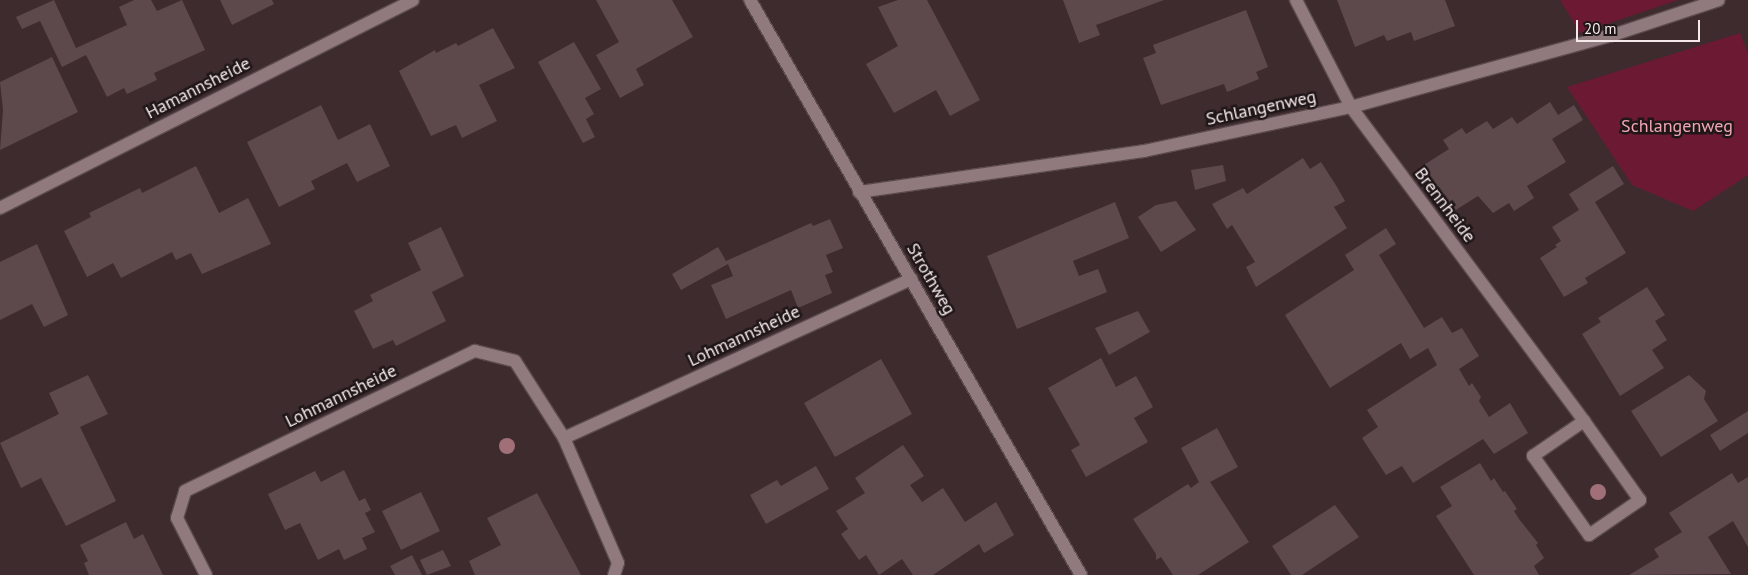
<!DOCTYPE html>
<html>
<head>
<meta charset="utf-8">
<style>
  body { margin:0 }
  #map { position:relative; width:1748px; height:575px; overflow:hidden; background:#3e2b2e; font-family:"PT Sans",sans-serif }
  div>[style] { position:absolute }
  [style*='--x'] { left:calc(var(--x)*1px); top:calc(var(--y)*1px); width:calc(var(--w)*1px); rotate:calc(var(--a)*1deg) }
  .green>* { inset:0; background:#6c1a33 }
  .building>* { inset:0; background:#5d494c }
  .roads { filter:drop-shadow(1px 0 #5b4b4d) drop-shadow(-1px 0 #5b4b4d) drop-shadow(0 1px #5b4b4d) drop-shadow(0 -1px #5b4b4d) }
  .minor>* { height:12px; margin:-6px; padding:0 6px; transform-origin:6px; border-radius:6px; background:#907a7d }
  .trees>* { width:16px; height:16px; margin:-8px; border-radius:50%; background:#a06f78 }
  span { translate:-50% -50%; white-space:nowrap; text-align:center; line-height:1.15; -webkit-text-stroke:5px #1f1618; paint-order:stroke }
  .street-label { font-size:18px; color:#f6e9eb }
  .park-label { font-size:18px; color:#f1a6b4 }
  .scale { position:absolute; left:1576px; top:20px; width:124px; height:22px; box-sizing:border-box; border:2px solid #f6e9eb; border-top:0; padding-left:6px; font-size:15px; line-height:18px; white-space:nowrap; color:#f6e9eb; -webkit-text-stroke:4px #1f1618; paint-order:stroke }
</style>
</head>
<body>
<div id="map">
  <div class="green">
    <i style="clip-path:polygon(1560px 0,1678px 0,1580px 33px)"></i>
    <i style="clip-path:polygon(1740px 33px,1748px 54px,1748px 175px,1693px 211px,1632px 185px,1567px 87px)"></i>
  </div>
  <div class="building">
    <i style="clip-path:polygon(54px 0,76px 48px,127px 25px,119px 7px,134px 0,151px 0,157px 11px,182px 0,205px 50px,154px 73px,157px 80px,127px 94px,124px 88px,107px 97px,86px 55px,62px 67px,40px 21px,22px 29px,16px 17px)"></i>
    <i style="clip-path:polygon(220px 0,272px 0,274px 4px,232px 25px)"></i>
    <i style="clip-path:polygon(596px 0,672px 0,693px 37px,636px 69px,644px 85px,620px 98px,596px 55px,619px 42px)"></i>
    <i style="clip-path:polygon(898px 0,927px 0,980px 100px,950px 116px,936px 90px,894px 113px,866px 64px,898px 46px,878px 7px)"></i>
    <i style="clip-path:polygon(1063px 0,1164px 0,1096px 25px,1100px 35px,1079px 43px)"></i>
    <i style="clip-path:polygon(1337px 0,1445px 0,1455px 26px,1414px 41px,1411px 32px,1387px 41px,1384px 35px,1355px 47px)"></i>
    <i style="clip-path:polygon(1246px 10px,1268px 67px,1256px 72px,1259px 79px,1227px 92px,1224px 84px,1161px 105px,1143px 58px,1156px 53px,1153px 45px)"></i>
    <i style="clip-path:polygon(493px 28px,515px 68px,479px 85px,497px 121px,462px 138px,456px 125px,431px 136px,399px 71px,435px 50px,436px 53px,456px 43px,458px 46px)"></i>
    <i style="clip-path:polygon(574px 42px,601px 89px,585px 98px,594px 114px,586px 119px,595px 137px,583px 143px,538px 62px)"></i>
    <i style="clip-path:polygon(52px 57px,78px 112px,0 150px,3px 110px,0 82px)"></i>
    <i style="clip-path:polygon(1550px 102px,1558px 115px,1574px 105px,1583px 120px,1552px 139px,1566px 162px,1527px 186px,1534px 198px,1514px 211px,1509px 203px,1493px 213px,1478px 196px,1451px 213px,1419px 168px,1449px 149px,1443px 140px,1462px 128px,1466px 134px,1487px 121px,1493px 129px,1512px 117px,1517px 124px)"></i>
    <i style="clip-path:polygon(321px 105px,338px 140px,370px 124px,390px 166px,357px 182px,347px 163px,311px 181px,315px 189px,279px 207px,247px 142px)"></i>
    <i style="clip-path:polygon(1303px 158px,1310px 169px,1321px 162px,1337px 187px,1345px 201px,1334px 207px,1347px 228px,1256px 287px,1246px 267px,1255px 262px,1232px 225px,1227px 229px,1212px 204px,1243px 188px,1247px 194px)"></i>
    <i style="clip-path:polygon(1223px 165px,1226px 181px,1195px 190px,1191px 170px)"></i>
    <i style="clip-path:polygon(196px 166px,219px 213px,248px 198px,271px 244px,202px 274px,191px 253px,176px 260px,172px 252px,121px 278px,113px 263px,87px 277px,64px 231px,91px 217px,89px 213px,140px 188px,142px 193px)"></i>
    <i style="clip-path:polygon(1613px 166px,1624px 184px,1595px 202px,1626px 253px,1585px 278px,1588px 283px,1564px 297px,1540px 258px,1557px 247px,1555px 245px,1561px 241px,1552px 227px,1579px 210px,1569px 194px)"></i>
    <i style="clip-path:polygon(1176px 201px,1196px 230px,1161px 252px,1138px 217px,1156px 205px)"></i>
    <i style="clip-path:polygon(1115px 202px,1129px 238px,1073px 261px,1079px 276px,1098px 269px,1107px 292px,1017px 329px,987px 256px)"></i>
    <i style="clip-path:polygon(830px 219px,843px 248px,826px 255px,833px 272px,825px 275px,832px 293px,798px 308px,791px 290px,726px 319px,711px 285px,733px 276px,728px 264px,681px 290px,672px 274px,718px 247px,726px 261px,811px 223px,813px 226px)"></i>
    <i style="clip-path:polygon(441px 227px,464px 276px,432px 292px,446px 321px,396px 346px,393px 340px,373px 349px,354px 311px,373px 301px,370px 295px,421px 270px,408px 243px)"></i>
    <i style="clip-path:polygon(1386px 228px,1396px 244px,1379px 255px,1424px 328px,1442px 317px,1452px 333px,1462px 328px,1479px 356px,1459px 369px,1469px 386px,1472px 383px,1481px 397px,1479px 401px,1489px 417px,1510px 403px,1528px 433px,1494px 454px,1483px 439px,1413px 483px,1402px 466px,1386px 475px,1362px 438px,1378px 427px,1367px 410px,1437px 365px,1428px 348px,1410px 359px,1401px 343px,1330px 388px,1285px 315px,1354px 270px,1345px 255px)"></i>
    <i style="clip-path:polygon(37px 244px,68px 315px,44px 327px,32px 304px,0 320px,0 262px)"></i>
    <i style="clip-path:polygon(1647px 287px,1665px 315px,1655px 321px,1667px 340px,1652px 350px,1664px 368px,1620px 396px,1582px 334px,1601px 322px,1598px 318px)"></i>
    <i style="clip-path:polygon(1138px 311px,1150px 332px,1109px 355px,1095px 328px)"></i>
    <i style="clip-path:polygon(1101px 358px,1116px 387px,1136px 376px,1153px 407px,1134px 418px,1148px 442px,1086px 477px,1071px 450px,1080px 445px,1048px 388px)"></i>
    <i style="clip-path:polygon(881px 359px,912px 414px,835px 457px,804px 403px)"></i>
    <i style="clip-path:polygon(88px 375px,108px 414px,80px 427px,116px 501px,66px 526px,41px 478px,21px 488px,0 443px,59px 414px,49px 393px)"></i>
    <i style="clip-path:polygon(1689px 375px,1706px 391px,1704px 399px,1718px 421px,1661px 457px,1631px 411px)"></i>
    <i style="clip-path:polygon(1748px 411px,1748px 433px,1720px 451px,1710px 435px)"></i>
    <i style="clip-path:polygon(1217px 428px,1238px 467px,1210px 482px,1249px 542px,1198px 575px,1173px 575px,1161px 557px,1156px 560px,1156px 554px,1133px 519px,1188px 484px,1191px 488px,1199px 482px,1181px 448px)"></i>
    <i style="clip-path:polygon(903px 445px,924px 476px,910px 485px,922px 502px,943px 488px,965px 522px,996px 502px,1014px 535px,984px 553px,979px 544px,933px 575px,913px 575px,902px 559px,879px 575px,866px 555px,859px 560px,841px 534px,848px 529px,836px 511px,865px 493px,855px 478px)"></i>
    <i style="clip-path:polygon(1480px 463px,1491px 481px,1494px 478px,1503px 492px,1505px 491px,1517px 509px,1514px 511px,1519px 519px,1538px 543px,1536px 545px,1544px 558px,1534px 566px,1539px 575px,1474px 575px,1436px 516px,1452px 506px,1440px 487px)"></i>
    <i style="clip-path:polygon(816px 466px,829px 489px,766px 524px,750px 495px,777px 480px,781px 486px)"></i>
    <i style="clip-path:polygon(344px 470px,359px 501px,365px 498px,371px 510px,365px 513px,375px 532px,362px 538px,367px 549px,344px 560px,339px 549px,318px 560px,300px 523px,285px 530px,268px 494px,315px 471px,321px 482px)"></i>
    <i style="clip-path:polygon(1732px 473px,1738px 483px,1748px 477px,1748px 547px,1733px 521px,1708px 537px,1731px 574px,1629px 575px,1659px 557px,1654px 549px,1682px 532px,1669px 513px)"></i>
    <i style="clip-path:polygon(421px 492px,440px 531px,401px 550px,382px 511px)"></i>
    <i style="clip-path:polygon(537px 493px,581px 575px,475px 575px,469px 561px,501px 545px,487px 518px)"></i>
    <i style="clip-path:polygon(1335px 505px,1359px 537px,1302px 575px,1291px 575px,1272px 546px)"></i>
    <i style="clip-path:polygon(126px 522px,134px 539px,143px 534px,163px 575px,89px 575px,84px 563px,88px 561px,80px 545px)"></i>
    <i style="clip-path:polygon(443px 550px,451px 566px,427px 575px,420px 560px)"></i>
    <i style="clip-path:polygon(412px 555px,422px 575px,395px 575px,390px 566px)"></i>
  </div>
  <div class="roads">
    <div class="minor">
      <i style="--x:750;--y:0;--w:663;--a:60.07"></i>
      <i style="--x:1296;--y:0;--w:120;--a:62.8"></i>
      <i style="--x:1351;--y:107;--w:391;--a:53.4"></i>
      <i style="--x:1584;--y:421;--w:97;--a:54.7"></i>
      <i style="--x:1640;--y:500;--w:62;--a:145.5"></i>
      <i style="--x:1589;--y:535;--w:97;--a:-125.3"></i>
      <i style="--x:1533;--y:456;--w:62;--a:-34.5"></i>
      <i style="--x:859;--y:192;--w:288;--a:-8.2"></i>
      <i style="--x:1144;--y:151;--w:212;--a:-12"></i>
      <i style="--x:1351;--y:107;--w:275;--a:-15.4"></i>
      <i style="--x:1616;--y:34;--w:108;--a:-18.3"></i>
      <i style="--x:0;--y:208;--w:462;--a:-26.7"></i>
      <i style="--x:564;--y:438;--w:382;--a:-24.6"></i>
      <i style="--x:206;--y:575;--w:64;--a:-117"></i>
      <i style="--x:177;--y:518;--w:28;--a:-73"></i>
      <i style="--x:185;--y:491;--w:322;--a:-25.8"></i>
      <i style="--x:475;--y:351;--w:41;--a:14"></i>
      <i style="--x:515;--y:361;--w:91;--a:57.5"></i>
      <i style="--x:564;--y:438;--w:136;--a:66.6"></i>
      <i style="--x:618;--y:563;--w:13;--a:108"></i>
    </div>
  </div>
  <div class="trees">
    <i style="left:507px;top:446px"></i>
    <i style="left:1598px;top:492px"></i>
  </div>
  <div class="street-label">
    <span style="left:198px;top:88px;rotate:-27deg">Hamannsheide</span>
    <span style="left:1261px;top:108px;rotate:-12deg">Schlangenweg</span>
    <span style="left:1445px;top:205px;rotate:53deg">Brennheide</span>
    <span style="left:931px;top:279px;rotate:60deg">Strothweg</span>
    <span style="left:744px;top:336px;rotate:-25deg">Lohmannsheide</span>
    <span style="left:341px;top:396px;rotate:-26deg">Lohmannsheide</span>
  </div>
  <div class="park-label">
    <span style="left:1677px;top:126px">Schlangenweg</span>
  </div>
  <div class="scale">20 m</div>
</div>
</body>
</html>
